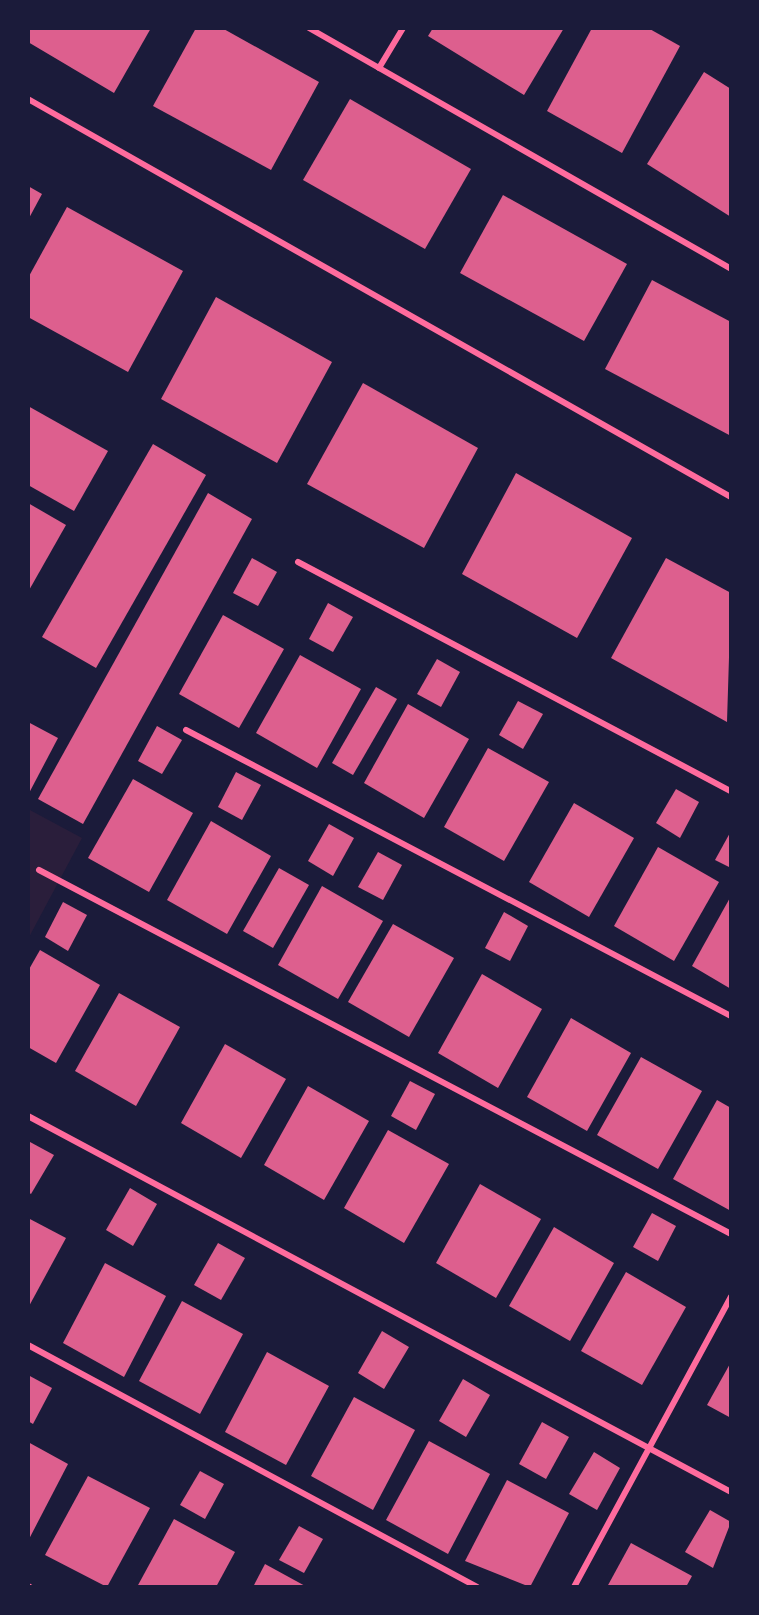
<!DOCTYPE html>
<html>
<head>
<meta charset="utf-8">
<style>
  body { margin:0 }
  #map { position:relative; width:759px; height:1615px; overflow:hidden; background:#1b1b3a; font-family:"Public Sans",sans-serif }
  div>[style] { position:absolute }
  [style*='--x'] { left:calc(var(--x)*1px); top:calc(var(--y)*1px); width:calc(var(--w)*1px); rotate:calc(var(--a)*1deg) }
  .green>* { inset:0; background:#2a1e3b }
  .building>* { inset:0; background:#dd5f8e }
  .service>* { height:6px; margin:-3px; padding:0 3px; transform-origin:3px; border-radius:3px; background:#ff6b9d }
  span { translate:-50% -50%; white-space:nowrap; text-align:center; line-height:1.15; -webkit-text-stroke:7px #1b1b3a; paint-order:stroke }
  .frame { position:absolute; inset:0; border:30px solid #1b1b3a; pointer-events:none }
</style>
</head>
<body>
<div id="map">
  <div class="green">
    <i style="clip-path:polygon(28px 809px,82px 838px,28px 939px)"></i>
  </div>
  <div class="building">
    <i style="clip-path:polygon(28px 28px,151px 28px,114px 93px,28px 42px)"></i>
    <i style="clip-path:polygon(196px 28px,222px 28px,319px 82px,271px 170px,153px 106px)"></i>
    <i style="clip-path:polygon(433px 28px,564px 28px,524px 95px,428px 36px)"></i>
    <i style="clip-path:polygon(592px 28px,648px 28px,680px 46px,622px 153px,547px 111px)"></i>
    <i style="clip-path:polygon(704px 72px,731px 89px,731px 217px,647px 164px)"></i>
    <i style="clip-path:polygon(350px 99px,471px 169px,425px 249px,303px 180px)"></i>
    <i style="clip-path:polygon(28px 186px,42px 194px,28px 220px)"></i>
    <i style="clip-path:polygon(503px 195px,627px 264px,584px 341px,460px 273px)"></i>
    <i style="clip-path:polygon(67px 207px,183px 271px,128px 372px,28px 317px,28px 278px)"></i>
    <i style="clip-path:polygon(652px 280px,731px 322px,731px 436px,605px 369px)"></i>
    <i style="clip-path:polygon(216px 297px,332px 362px,277px 463px,161px 399px)"></i>
    <i style="clip-path:polygon(363px 383px,478px 448px,424px 548px,307px 484px)"></i>
    <i style="clip-path:polygon(28px 406px,108px 451px,74px 511px,28px 485px)"></i>
    <i style="clip-path:polygon(153px 444px,206px 475px,96px 668px,42px 637px)"></i>
    <i style="clip-path:polygon(516px 473px,632px 538px,577px 638px,462px 574px)"></i>
    <i style="clip-path:polygon(208px 493px,252px 519px,83px 824px,38px 799px)"></i>
    <i style="clip-path:polygon(28px 503px,66px 525px,28px 592px)"></i>
    <i style="clip-path:polygon(252px 558px,277px 572px,258px 606px,233px 593px)"></i>
    <i style="clip-path:polygon(666px 558px,731px 593px,727px 722px,611px 658px)"></i>
    <i style="clip-path:polygon(328px 603px,353px 617px,333px 652px,309px 639px)"></i>
    <i style="clip-path:polygon(223px 615px,284px 649px,239px 728px,179px 694px)"></i>
    <i style="clip-path:polygon(300px 655px,361px 689px,317px 768px,256px 733px)"></i>
    <i style="clip-path:polygon(437px 659px,460px 672px,441px 707px,417px 694px)"></i>
    <i style="clip-path:polygon(376px 687px,397px 699px,353px 775px,332px 763px)"></i>
    <i style="clip-path:polygon(518px 701px,543px 714px,523px 749px,499px 735px)"></i>
    <i style="clip-path:polygon(408px 704px,469px 739px,424px 818px,364px 783px)"></i>
    <i style="clip-path:polygon(28px 722px,58px 738px,28px 795px)"></i>
    <i style="clip-path:polygon(157px 726px,182px 740px,162px 774px,138px 761px)"></i>
    <i style="clip-path:polygon(488px 748px,549px 782px,504px 861px,444px 827px)"></i>
    <i style="clip-path:polygon(236px 772px,261px 785px,242px 820px,218px 807px)"></i>
    <i style="clip-path:polygon(133px 779px,193px 813px,149px 892px,88px 858px)"></i>
    <i style="clip-path:polygon(676px 789px,699px 802px,680px 838px,656px 823px)"></i>
    <i style="clip-path:polygon(574px 803px,634px 838px,589px 917px,529px 882px)"></i>
    <i style="clip-path:polygon(211px 821px,271px 856px,227px 934px,167px 900px)"></i>
    <i style="clip-path:polygon(329px 824px,354px 838px,333px 876px,308px 861px)"></i>
    <i style="clip-path:polygon(731px 831px,731px 868px,715px 860px)"></i>
    <i style="clip-path:polygon(658px 847px,719px 882px,674px 961px,614px 926px)"></i>
    <i style="clip-path:polygon(378px 852px,402px 865px,383px 900px,358px 887px)"></i>
    <i style="clip-path:polygon(279px 868px,309px 885px,273px 948px,243px 931px)"></i>
    <i style="clip-path:polygon(322px 886px,383px 921px,338px 999px,278px 965px)"></i>
    <i style="clip-path:polygon(731px 896px,731px 989px,692px 966px)"></i>
    <i style="clip-path:polygon(63px 902px,87px 915px,68px 951px,45px 937px)"></i>
    <i style="clip-path:polygon(504px 912px,528px 926px,510px 961px,485px 948px)"></i>
    <i style="clip-path:polygon(393px 924px,454px 958px,409px 1037px,348px 1002px)"></i>
    <i style="clip-path:polygon(40px 950px,100px 985px,56px 1063px,28px 1047px,28px 971px)"></i>
    <i style="clip-path:polygon(482px 974px,542px 1009px,498px 1088px,438px 1053px)"></i>
    <i style="clip-path:polygon(119px 993px,180px 1027px,136px 1106px,75px 1071px)"></i>
    <i style="clip-path:polygon(571px 1018px,631px 1053px,587px 1131px,527px 1097px)"></i>
    <i style="clip-path:polygon(225px 1044px,286px 1079px,241px 1158px,181px 1123px)"></i>
    <i style="clip-path:polygon(641px 1057px,702px 1091px,658px 1169px,597px 1135px)"></i>
    <i style="clip-path:polygon(410px 1081px,435px 1094px,416px 1130px,391px 1116px)"></i>
    <i style="clip-path:polygon(308px 1086px,369px 1121px,324px 1200px,264px 1165px)"></i>
    <i style="clip-path:polygon(717px 1100px,731px 1108px,731px 1211px,673px 1179px)"></i>
    <i style="clip-path:polygon(388px 1130px,449px 1164px,404px 1243px,344px 1208px)"></i>
    <i style="clip-path:polygon(30px 1142px,54px 1155px,31px 1194px,28px 1192px)"></i>
    <i style="clip-path:polygon(480px 1184px,541px 1219px,496px 1298px,436px 1263px)"></i>
    <i style="clip-path:polygon(130px 1188px,157px 1204px,133px 1246px,106px 1230px)"></i>
    <i style="clip-path:polygon(652px 1213px,676px 1226px,658px 1261px,633px 1247px)"></i>
    <i style="clip-path:polygon(28px 1218px,66px 1238px,28px 1308px)"></i>
    <i style="clip-path:polygon(554px 1227px,614px 1263px,570px 1341px,509px 1306px)"></i>
    <i style="clip-path:polygon(218px 1243px,245px 1258px,221px 1300px,194px 1285px)"></i>
    <i style="clip-path:polygon(105px 1263px,166px 1296px,124px 1377px,63px 1343px)"></i>
    <i style="clip-path:polygon(626px 1272px,686px 1307px,642px 1385px,581px 1351px)"></i>
    <i style="clip-path:polygon(182px 1301px,243px 1334px,200px 1414px,139px 1381px)"></i>
    <i style="clip-path:polygon(382px 1331px,409px 1347px,384px 1389px,358px 1373px)"></i>
    <i style="clip-path:polygon(267px 1352px,329px 1386px,286px 1465px,225px 1432px)"></i>
    <i style="clip-path:polygon(731px 1362px,731px 1418px,707px 1405px)"></i>
    <i style="clip-path:polygon(28px 1375px,52px 1388px,33px 1424px,28px 1421px)"></i>
    <i style="clip-path:polygon(463px 1379px,490px 1395px,466px 1437px,439px 1421px)"></i>
    <i style="clip-path:polygon(354px 1397px,415px 1430px,373px 1510px,311px 1476px)"></i>
    <i style="clip-path:polygon(542px 1422px,569px 1437px,546px 1479px,519px 1464px)"></i>
    <i style="clip-path:polygon(429px 1441px,490px 1474px,448px 1554px,386px 1520px)"></i>
    <i style="clip-path:polygon(28px 1442px,68px 1464px,28px 1541px)"></i>
    <i style="clip-path:polygon(594px 1452px,620px 1468px,597px 1510px,569px 1494px)"></i>
    <i style="clip-path:polygon(200px 1471px,224px 1484px,205px 1519px,180px 1505px)"></i>
    <i style="clip-path:polygon(88px 1476px,150px 1508px,107px 1587px,45px 1555px)"></i>
    <i style="clip-path:polygon(507px 1480px,569px 1513px,530px 1587px,465px 1561px)"></i>
    <i style="clip-path:polygon(710px 1510px,731px 1522px,713px 1568px,685px 1552px)"></i>
    <i style="clip-path:polygon(174px 1519px,235px 1552px,216px 1587px,137px 1587px)"></i>
    <i style="clip-path:polygon(299px 1526px,323px 1539px,304px 1573px,279px 1560px)"></i>
    <i style="clip-path:polygon(631px 1543px,692px 1576px,686px 1587px,607px 1587px)"></i>
    <i style="clip-path:polygon(265px 1564px,307px 1587px,253px 1587px)"></i>
  </div>
  <div class="service">
    <i style="--x:309;--y:28;--w:486;--a:29.7"></i>
    <i style="--x:379;--y:68;--w:47;--a:-59"></i>
    <i style="--x:28;--y:99;--w:808;--a:29.52"></i>
    <i style="--x:298;--y:562;--w:490;--a:27.9"></i>
    <i style="--x:186;--y:730;--w:615;--a:27.69"></i>
    <i style="--x:39;--y:870;--w:782;--a:27.74"></i>
    <i style="--x:28;--y:1116;--w:797;--a:28.14"></i>
    <i style="--x:28;--y:1345;--w:510;--a:28.32"></i>
    <i style="--x:28;--y:1586;--w:2;--a:27"></i>
    <i style="--x:574;--y:1587;--w:330;--a:-61.6"></i>
  </div>
  <div class="frame"></div>
</div>
</body>
</html>
